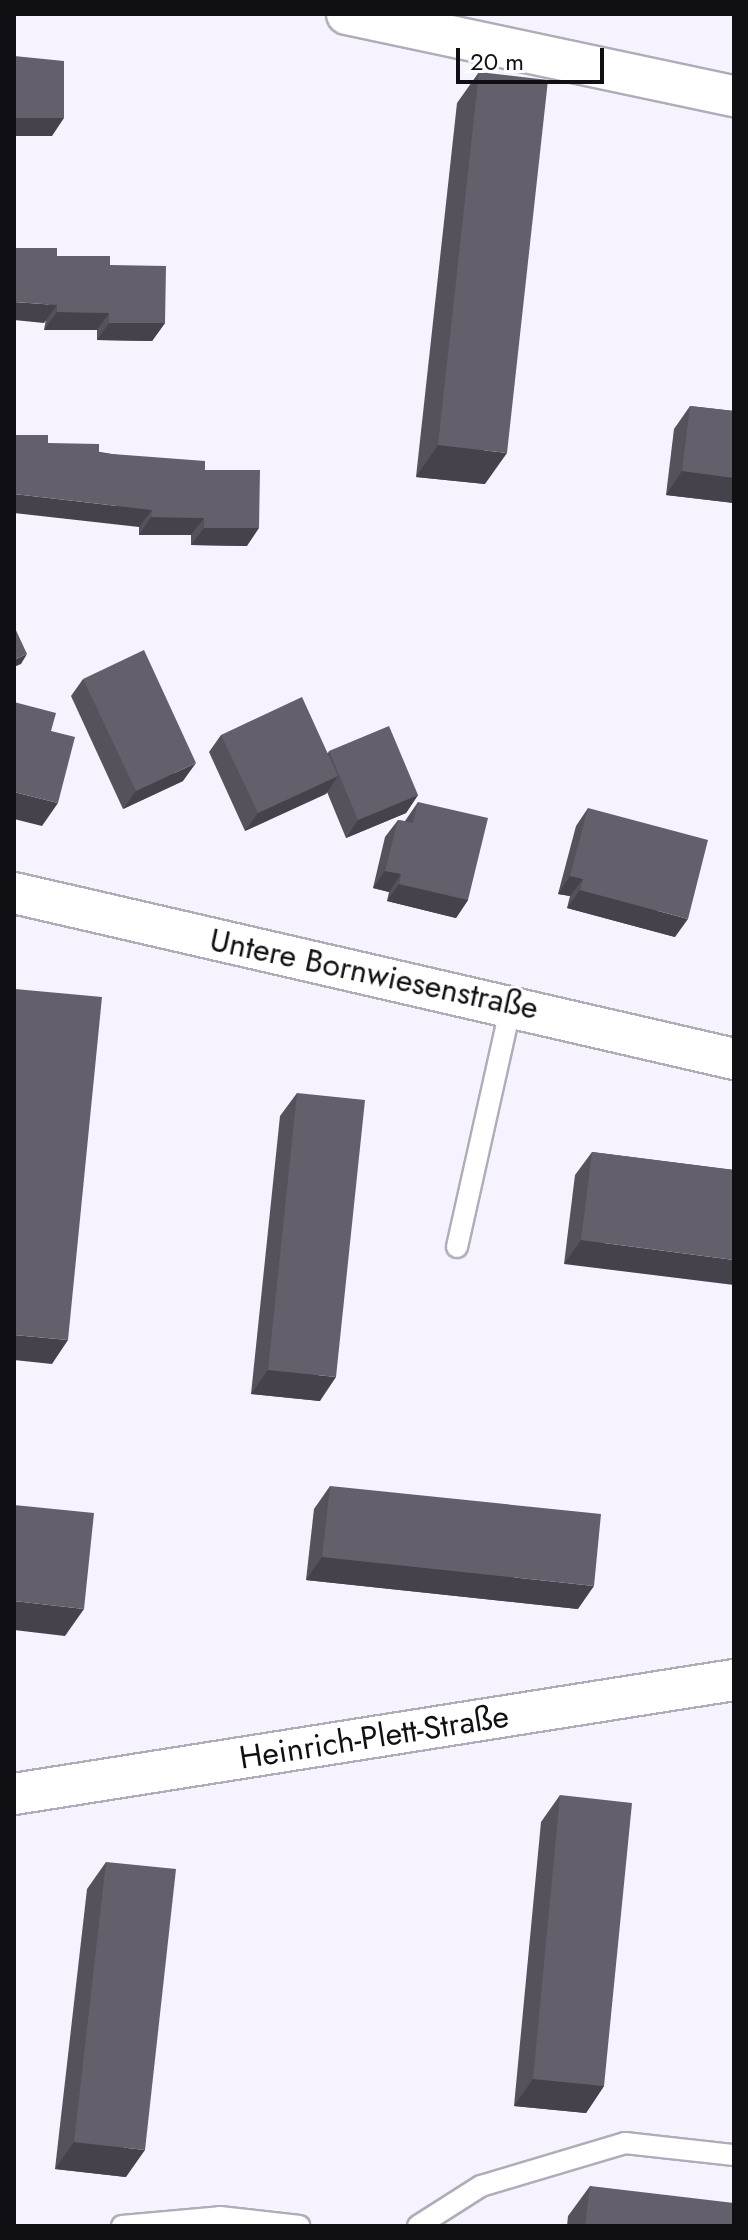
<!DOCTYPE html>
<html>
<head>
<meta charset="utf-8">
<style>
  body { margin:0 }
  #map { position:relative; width:748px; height:2240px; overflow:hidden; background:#f6f3fe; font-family:Jost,sans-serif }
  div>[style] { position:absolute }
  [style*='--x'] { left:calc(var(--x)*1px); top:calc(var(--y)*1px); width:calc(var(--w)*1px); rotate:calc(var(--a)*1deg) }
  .roads { filter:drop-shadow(2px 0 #b0adb9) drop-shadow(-2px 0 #b0adb9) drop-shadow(0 2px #b0adb9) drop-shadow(0 -2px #b0adb9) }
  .lane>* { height:20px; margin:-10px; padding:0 10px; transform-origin:10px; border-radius:10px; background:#fff }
  .street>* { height:40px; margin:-20px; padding:0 20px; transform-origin:20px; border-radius:20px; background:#fff }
  .wall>* { inset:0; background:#55525c }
  .shaded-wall>* { inset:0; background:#45424b }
  .building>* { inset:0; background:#635f6b }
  span { translate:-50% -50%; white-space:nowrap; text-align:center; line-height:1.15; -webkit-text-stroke:6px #fff; paint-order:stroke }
  .street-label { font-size:32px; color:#100f13 }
  .frame { position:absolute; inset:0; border:16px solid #100f13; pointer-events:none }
  .scale { position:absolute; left:456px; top:48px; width:148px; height:36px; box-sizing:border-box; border:4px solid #100f13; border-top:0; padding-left:10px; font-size:24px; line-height:28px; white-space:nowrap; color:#100f13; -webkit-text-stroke:6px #fff; paint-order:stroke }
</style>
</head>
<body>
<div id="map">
  <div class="roads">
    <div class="lane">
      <i style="--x:457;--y:1247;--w:248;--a:-77.4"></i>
      <i style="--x:122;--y:2226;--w:98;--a:-5.2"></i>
      <i style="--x:220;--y:2217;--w:80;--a:6.5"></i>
      <i style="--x:418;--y:2226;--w:75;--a:-32.4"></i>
      <i style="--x:481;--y:2186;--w:150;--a:-16.6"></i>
      <i style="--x:625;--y:2143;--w:110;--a:6.3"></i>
    </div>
    <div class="street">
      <i style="--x:347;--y:14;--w:396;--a:12"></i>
      <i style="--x:14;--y:893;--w:739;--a:12.98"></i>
      <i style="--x:14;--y:1794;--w:729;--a:-9"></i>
    </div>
  </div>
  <div class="wall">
    <i style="clip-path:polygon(479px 72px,485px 484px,416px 477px,457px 103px)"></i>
    <i style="clip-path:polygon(57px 256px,110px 265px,165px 323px,152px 341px,97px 340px,97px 330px,44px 330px)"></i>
    <i style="clip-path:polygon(690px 406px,734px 411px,734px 503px,666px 495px,674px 429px)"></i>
    <i style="clip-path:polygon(48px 443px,205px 470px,247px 546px,191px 545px,191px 535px,139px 535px,139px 527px)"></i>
    <i style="clip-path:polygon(83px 679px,183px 781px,123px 809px,71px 696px)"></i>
    <i style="clip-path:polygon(221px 735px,328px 753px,329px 751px,418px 795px,406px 813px,346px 838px,327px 792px,245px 831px,209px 752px)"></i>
    <i style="clip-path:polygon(418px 802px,468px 900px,456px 918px,387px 901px,389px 892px,373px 888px,385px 837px,398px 820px,405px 821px)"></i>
    <i style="clip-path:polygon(588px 808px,675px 937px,567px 908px,570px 896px,558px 894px,576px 826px)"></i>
    <i style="clip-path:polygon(297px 1093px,320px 1401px,251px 1394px,280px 1116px)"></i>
    <i style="clip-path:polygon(592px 1152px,734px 1170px,564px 1264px,575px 1175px)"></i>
    <i style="clip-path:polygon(330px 1486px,578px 1609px,306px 1580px,314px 1509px)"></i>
    <i style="clip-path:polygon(560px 1795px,604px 2086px,586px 2113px,514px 2106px,541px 1822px)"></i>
    <i style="clip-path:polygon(106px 1862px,126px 2177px,55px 2169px,87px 1889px)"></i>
    <i style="clip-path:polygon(590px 2186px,734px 2226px,567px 2226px,568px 2216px)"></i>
  </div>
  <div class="shaded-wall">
    <i style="clip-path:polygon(14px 118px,64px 118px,52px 136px,14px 136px)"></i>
    <i style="clip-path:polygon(14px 302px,57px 305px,44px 323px,14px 320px)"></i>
    <i style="clip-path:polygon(57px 312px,109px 313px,97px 330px,44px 330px)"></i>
    <i style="clip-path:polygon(109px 323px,165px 323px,152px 341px,97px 340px)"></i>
    <i style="clip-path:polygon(438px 445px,507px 453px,485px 484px,416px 477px)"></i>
    <i style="clip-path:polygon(682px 471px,734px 478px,734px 503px,666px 495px)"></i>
    <i style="clip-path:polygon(14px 494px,152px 510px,139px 527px,14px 513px)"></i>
    <i style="clip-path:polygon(151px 517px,204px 518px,191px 535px,139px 535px)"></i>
    <i style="clip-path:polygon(204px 528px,259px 528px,247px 546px,191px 545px)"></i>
    <i style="clip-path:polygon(27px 654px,21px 664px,14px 667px,14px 660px)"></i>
    <i style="clip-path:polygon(196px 763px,183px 781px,123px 809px,136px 791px)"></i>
    <i style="clip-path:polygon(338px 776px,326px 794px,245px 831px,258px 813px)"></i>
    <i style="clip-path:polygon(14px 792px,58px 803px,42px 826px,14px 819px)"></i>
    <i style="clip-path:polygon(418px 795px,406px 813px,346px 838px,358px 820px)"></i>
    <i style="clip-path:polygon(385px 871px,401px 874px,389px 892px,373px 888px)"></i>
    <i style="clip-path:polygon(570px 876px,583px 879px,570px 896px,558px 894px)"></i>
    <i style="clip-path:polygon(399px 884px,468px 900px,456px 918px,387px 901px)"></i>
    <i style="clip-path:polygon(580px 890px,688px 919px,675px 937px,567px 908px)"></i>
    <i style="clip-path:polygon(581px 1240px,734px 1260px,734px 1285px,564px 1264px)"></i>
    <i style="clip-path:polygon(14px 1335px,68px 1340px,52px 1364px,14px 1360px)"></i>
    <i style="clip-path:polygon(268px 1370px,336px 1377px,320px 1401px,251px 1394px)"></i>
    <i style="clip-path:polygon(322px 1557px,594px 1586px,578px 1609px,306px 1580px)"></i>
    <i style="clip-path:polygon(14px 1601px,84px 1609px,65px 1636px,14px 1630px)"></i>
    <i style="clip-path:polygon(533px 2079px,604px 2086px,586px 2113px,514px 2106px)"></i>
    <i style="clip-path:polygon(74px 2142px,145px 2150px,126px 2177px,55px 2169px)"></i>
  </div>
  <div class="building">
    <i style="clip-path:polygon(14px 56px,64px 61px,64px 118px,14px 118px)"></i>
    <i style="clip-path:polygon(479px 72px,548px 80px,507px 453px,438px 445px)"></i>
    <i style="clip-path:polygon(14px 248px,57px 248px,57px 256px,110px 256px,110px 265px,166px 266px,165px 323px,109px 323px,109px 313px,57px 312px,57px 305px,14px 302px)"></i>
    <i style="clip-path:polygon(690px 406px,734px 411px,734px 478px,682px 471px)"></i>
    <i style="clip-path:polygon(14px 435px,48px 435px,48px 443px,99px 444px,99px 453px,205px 461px,205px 470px,260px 470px,259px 528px,204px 528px,204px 518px,151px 517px,152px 510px,14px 494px)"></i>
    <i style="clip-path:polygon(14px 626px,27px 654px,14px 660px)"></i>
    <i style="clip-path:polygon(144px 650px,196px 763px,136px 791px,83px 679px)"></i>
    <i style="clip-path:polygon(302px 697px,338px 776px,258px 813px,221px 735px)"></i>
    <i style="clip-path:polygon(14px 702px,56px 713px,51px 731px,75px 737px,58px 803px,14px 792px)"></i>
    <i style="clip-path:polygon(389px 726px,418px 795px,358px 820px,329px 751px)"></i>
    <i style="clip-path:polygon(418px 802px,488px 818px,468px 900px,399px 884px,401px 874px,385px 871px,398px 820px,413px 823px)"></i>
    <i style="clip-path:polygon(588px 808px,708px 840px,688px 919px,580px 890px,583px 879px,570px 876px)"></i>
    <i style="clip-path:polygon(15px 989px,102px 997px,68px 1340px,14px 1335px)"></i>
    <i style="clip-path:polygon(297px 1093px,365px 1100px,336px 1377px,268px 1370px)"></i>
    <i style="clip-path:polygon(592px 1152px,734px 1170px,734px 1260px,581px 1240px)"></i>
    <i style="clip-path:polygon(330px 1486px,601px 1514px,594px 1586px,322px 1557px)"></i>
    <i style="clip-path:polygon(14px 1505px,94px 1513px,84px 1609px,14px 1601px)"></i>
    <i style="clip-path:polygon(560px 1795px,632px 1803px,604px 2086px,533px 2079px)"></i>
    <i style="clip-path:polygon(106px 1862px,176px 1869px,145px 2150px,74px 2142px)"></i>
    <i style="clip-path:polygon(590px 2186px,734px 2203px,734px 2226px,585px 2226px)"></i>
  </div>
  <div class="street-label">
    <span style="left:374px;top:974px;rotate:12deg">Untere Bornwiesenstraße</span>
    <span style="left:374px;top:1737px;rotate:-9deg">Heinrich-Plett-Straße</span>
  </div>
  <div class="frame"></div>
  <div class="scale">20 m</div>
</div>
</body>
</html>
